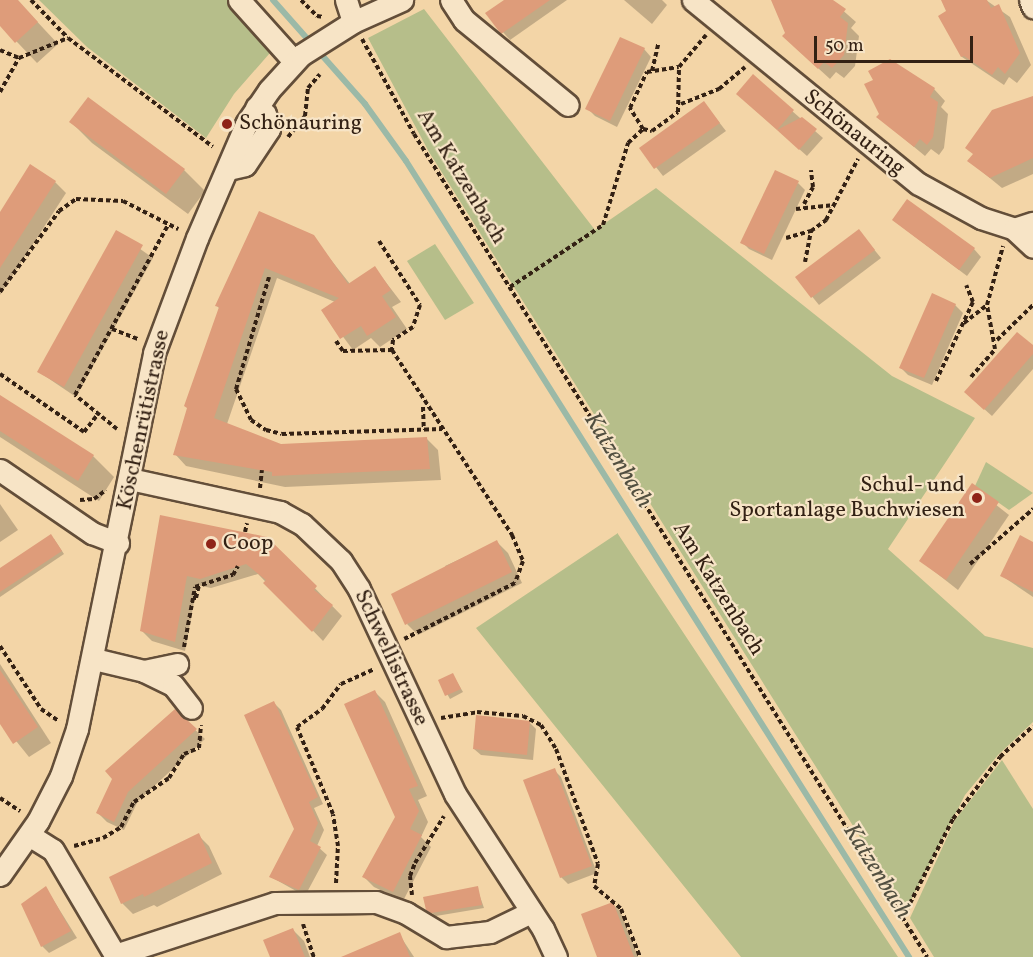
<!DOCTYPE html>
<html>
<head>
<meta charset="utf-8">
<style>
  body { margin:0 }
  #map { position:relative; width:1033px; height:957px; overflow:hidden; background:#f3d5a7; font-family:Vollkorn,serif }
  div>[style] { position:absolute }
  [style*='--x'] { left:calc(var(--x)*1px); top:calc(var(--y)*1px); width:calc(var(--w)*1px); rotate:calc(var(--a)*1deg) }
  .green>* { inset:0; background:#b6be8a }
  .shadow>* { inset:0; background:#0003 }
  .stream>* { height:6px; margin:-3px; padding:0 3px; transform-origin:3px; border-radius:3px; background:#9bb9a7 }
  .building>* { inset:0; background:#de9c7a }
  .path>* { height:4px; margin-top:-2px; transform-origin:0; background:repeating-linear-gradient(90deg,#332114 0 4.5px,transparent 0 7.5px) }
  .roads { filter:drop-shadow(2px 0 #634e39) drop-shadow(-2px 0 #634e39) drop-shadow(0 2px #634e39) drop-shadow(0 -2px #634e39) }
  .minor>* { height:21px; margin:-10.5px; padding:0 10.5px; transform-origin:10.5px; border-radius:10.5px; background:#f7e4c6 }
  .dots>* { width:16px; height:16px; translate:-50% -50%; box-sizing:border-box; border:3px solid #f7e4c6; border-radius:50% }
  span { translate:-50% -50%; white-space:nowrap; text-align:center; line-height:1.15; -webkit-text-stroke:4.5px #f7e4c6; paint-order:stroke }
  .poi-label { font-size:22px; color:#332114 }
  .left { translate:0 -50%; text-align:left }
  .right { translate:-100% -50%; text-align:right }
  .street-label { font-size:22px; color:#332114 }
  .water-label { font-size:24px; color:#524f40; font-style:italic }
  .scale { position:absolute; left:814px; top:36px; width:159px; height:27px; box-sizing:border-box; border:3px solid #332114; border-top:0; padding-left:8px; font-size:18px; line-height:21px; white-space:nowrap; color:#332114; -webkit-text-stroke:4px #f7e4c6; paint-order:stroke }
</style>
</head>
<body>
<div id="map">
  <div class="green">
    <i style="clip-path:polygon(39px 0,233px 0,276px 46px,234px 94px,206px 138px,87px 47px)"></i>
    <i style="clip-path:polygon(424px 9px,595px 230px,656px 188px,892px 376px,975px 418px,888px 549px,985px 636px,1033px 648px,1033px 722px,998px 755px,965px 795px,906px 910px,429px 152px,368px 38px)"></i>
    <i style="clip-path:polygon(435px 244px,474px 303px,445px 320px,407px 261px)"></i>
    <i style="clip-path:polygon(986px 462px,1033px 493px,1009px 510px,975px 486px)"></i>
    <i style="clip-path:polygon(618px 533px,618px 534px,898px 957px,741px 957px,476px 628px)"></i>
    <i style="clip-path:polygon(1002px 760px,1033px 809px,1033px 957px,934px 957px,910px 918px,955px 820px)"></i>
  </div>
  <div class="shadow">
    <i style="clip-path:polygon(0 0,17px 0,58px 44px,37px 63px,0 24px)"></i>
    <i style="clip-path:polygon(506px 0,567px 0,510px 40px,487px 14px)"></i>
    <i style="clip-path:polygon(624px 0,662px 0,667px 5px,652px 24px)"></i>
    <i style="clip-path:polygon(774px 0,831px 0,856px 22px,851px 28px,859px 36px,855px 66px,844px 78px,836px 72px,830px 79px,795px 47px)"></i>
    <i style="clip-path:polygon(951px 0,986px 0,1010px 17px,1031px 65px,1017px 83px,1009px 77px,1004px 85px,962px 57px,948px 12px)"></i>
    <i style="clip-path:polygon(644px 49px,651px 57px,617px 127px,595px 116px,587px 108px)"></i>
    <i style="clip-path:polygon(753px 77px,823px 138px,807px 156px,745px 101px)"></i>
    <i style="clip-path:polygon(934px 89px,945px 101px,941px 107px,948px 114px,944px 148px,939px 155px,931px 149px,925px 156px,878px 117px)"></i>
    <i style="clip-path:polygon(1033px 98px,1033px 174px,1002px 188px,969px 161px)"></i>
    <i style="clip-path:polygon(704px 103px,726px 131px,663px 176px,641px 148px)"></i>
    <i style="clip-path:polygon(71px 122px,184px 170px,205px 191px,188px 214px,92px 143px)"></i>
    <i style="clip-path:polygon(55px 182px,66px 193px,0 295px,0 214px)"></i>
    <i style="clip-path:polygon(798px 183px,805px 190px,772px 260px,749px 249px,742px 242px)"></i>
    <i style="clip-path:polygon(260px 213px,313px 237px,350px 284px,375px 268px,401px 302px,392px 307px,407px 329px,380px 347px,371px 338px,353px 350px,323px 310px,335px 302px,277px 278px,227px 424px,281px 445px,426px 438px,438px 450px,441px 480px,285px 487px,186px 466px,175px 454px,220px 309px,217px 306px)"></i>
    <i style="clip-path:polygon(893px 220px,974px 249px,981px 257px,967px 276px)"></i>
    <i style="clip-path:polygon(859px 231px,881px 258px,819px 305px,797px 278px)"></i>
    <i style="clip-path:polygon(116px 232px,153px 258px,76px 397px,39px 372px)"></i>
    <i style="clip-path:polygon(955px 305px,963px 313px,932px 385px,908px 375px,901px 368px)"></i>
    <i style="clip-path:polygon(1033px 347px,1033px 369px,992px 416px,973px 399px)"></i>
    <i style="clip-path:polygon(0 397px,93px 456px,114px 477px,99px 501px,0 437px)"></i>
    <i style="clip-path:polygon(972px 486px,1009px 515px,958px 590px,921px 561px)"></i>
    <i style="clip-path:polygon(0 504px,18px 530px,0 542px)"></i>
    <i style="clip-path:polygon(161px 517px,266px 538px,342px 616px,323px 641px,258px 574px,211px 588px,197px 585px,185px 651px,152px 641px,142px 631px)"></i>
    <i style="clip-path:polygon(54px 539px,64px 554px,0 597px,0 569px)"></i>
    <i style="clip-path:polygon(497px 542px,508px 553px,522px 583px,418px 635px,407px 624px,447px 570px,445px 566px)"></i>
    <i style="clip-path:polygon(1033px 544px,1033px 597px,1002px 576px)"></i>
    <i style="clip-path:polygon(0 664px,51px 743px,29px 757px,0 721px)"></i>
    <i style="clip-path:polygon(453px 675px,463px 692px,450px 699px,440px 681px)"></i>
    <i style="clip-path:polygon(375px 692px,385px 702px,427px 796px,418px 800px,428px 822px,421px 837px,431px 847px,403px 901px,374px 887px,364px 877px,397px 817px)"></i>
    <i style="clip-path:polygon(274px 703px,281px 710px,323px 804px,314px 808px,324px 830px,317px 846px,327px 855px,305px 896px,271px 877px,296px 829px)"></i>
    <i style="clip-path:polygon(175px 711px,205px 739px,138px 801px,124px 830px,107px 822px,97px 812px)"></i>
    <i style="clip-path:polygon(529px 722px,536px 729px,533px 760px,481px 755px,474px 749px)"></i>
    <i style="clip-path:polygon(554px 770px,561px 777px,597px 873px,568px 884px,561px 877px)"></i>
    <i style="clip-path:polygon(198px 835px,209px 846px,222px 874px,157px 907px,154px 905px,133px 914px,122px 903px)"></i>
    <i style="clip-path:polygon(46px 888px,77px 938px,49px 953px,42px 946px)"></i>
    <i style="clip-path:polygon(477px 888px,484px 908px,436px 916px,427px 909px)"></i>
    <i style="clip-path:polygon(613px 904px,621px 913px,638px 957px,599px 957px)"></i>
    <i style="clip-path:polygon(293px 930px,304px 941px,310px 957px,272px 957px)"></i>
    <i style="clip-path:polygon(399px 934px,414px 957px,376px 957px)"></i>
  </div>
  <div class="stream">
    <i style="--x:273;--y:0;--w:139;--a:48.5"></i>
    <i style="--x:365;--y:104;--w:70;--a:54.3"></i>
    <i style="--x:406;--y:161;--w:942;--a:57.71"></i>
  </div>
  <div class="building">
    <i style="clip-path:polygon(0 0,18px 0,38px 22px,15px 43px,0 26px)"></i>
    <i style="clip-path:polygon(504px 0,550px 0,501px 34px,485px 13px)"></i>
    <i style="clip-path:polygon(771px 0,833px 0,846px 9px,840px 17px,848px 23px,844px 55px,832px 68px,824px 62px,818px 69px,782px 36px,785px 33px)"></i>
    <i style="clip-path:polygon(941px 0,987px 0,991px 8px,999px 4px,1020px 53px,1005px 74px,998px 67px,992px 75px,964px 56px,961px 57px,938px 16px,946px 11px)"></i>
    <i style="clip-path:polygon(620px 37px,645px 48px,610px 121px,585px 109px)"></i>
    <i style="clip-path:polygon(890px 59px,935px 88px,930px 97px,938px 102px,933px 137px,927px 145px,920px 139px,914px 147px,876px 117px,879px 114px,864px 84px,873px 80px,868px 71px)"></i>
    <i style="clip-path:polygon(753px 74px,794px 110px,777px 130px,736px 94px)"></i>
    <i style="clip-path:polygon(1033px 96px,1033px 158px,990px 178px,967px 161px,973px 154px,965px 148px,992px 110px)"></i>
    <i style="clip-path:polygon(88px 97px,185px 169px,166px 194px,69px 122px)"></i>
    <i style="clip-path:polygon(704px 101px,720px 123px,654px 169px,639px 148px)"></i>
    <i style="clip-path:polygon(802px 117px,817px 129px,799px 150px,777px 130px)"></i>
    <i style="clip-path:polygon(30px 164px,56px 181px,0 268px,0 212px)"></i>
    <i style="clip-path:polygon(775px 170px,799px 181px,764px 254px,740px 243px)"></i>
    <i style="clip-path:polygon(907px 199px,975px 248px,959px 270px,892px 220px)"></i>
    <i style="clip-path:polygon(259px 211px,314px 235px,348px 284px,375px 266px,391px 290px,382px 296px,396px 317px,367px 336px,361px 326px,340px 339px,321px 310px,339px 298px,265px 268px,214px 418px,281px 444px,427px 437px,430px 469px,272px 476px,272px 472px,173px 455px,187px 408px,184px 406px,219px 307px,215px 306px)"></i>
    <i style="clip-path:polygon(859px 229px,875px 250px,811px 298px,795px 277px)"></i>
    <i style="clip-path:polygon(116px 230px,143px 245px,64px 387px,37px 372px)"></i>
    <i style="clip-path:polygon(932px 293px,956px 304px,924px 378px,899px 368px)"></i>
    <i style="clip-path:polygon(1017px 332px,1033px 345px,1033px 354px,984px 410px,964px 392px)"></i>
    <i style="clip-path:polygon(0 395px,94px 455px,78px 481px,0 431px)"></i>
    <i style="clip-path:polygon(972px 483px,999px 502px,946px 580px,919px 561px)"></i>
    <i style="clip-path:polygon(160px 515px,267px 537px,317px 586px,314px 590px,333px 605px,312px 632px,263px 583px,266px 580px,246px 564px,200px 579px,187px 576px,175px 642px,140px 631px)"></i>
    <i style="clip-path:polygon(51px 534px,62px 551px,0 592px,0 568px)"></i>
    <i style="clip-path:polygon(1020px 535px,1033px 542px,1033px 592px,1000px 576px)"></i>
    <i style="clip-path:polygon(497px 540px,512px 572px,405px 625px,391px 594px)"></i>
    <i style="clip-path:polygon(0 670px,38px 727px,13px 744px,0 724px)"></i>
    <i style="clip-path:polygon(453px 673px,461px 689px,445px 696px,438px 680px)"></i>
    <i style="clip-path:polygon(375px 690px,418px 786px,409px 789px,419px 811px,410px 829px,422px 835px,393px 892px,362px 877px,395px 817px,344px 704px)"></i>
    <i style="clip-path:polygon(274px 701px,318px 797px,309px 802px,318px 823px,310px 841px,321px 847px,299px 890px,269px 877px,294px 829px,244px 715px)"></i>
    <i style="clip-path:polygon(175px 709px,197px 729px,128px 792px,114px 822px,96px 813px,112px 779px,105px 771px)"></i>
    <i style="clip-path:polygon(476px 715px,530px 721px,527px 755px,473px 749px)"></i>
    <i style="clip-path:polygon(555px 768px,592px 866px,560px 878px,523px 780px)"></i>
    <i style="clip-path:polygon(199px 833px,212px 863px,144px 897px,143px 894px,121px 904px,109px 877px)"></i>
    <i style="clip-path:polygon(46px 886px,71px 931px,41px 947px,21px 904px)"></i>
    <i style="clip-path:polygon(478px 886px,482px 905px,431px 913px,426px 910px,423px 897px)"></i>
    <i style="clip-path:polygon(613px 902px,634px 957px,597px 957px,581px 914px)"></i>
    <i style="clip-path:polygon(293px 928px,305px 957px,270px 957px,263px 940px)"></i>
    <i style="clip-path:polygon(400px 932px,410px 957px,341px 957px)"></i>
  </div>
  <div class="path">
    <i style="--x:31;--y:0;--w:53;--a:45.8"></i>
    <i style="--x:301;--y:0;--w:23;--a:45"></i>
    <i style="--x:317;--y:16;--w:7;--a:8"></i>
    <i style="--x:362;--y:39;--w:108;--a:61.3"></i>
    <i style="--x:414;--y:134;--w:970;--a:58.06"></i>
    <i style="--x:0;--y:50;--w:21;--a:23"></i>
    <i style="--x:19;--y:58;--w:53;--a:-22.2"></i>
    <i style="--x:68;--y:38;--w:181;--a:36.9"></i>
    <i style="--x:652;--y:71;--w:28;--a:-77"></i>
    <i style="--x:0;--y:92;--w:39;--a:-61"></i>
    <i style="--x:681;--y:104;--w:41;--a:-21.5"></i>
    <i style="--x:719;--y:89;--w:34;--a:-40"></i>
    <i style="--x:643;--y:129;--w:25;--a:-122"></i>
    <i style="--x:630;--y:108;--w:40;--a:-65"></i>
    <i style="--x:647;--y:72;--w:32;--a:-9"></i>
    <i style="--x:288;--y:137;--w:27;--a:-51"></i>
    <i style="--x:305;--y:116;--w:28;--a:-84"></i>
    <i style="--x:308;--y:88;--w:18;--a:-49"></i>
    <i style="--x:804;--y:204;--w:19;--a:-62"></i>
    <i style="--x:813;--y:187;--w:17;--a:-97"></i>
    <i style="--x:796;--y:209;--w:36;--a:-6"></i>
    <i style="--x:786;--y:238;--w:26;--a:-16"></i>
    <i style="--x:379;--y:241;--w:76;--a:57.4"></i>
    <i style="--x:420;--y:305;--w:23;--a:108"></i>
    <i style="--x:413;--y:327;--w:24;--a:147"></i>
    <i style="--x:393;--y:340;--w:10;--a:96"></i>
    <i style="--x:392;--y:350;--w:221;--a:57"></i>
    <i style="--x:512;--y:535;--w:28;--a:67"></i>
    <i style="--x:523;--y:561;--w:23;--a:110"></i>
    <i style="--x:515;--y:583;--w:124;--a:153.2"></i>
    <i style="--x:805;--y:262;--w:32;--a:-79"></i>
    <i style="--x:811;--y:231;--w:19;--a:-36"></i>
    <i style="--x:826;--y:220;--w:69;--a:-62.3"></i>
    <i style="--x:269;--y:277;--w:117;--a:106.4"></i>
    <i style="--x:236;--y:389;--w:34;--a:64"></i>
    <i style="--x:251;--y:420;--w:18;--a:34"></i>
    <i style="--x:266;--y:430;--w:16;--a:14"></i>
    <i style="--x:282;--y:434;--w:160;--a:-1.8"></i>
    <i style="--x:510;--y:287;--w:112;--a:-33.7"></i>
    <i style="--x:603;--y:225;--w:86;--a:-73"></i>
    <i style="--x:628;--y:143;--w:21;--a:-43"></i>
    <i style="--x:643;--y:129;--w:9;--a:13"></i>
    <i style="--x:652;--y:131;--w:32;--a:-36"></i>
    <i style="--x:678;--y:112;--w:45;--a:-88.7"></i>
    <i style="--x:679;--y:67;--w:42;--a:-49.8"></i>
    <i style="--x:0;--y:292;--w:100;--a:-53.9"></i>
    <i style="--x:59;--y:211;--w:21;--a:-35"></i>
    <i style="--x:76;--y:199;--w:47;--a:2.4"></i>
    <i style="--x:123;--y:201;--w:62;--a:27"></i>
    <i style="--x:964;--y:323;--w:29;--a:-38"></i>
    <i style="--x:112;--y:329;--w:28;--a:21"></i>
    <i style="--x:997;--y:340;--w:50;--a:-44.2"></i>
    <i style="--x:336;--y:341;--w:12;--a:55"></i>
    <i style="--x:343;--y:351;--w:49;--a:-1.2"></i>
    <i style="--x:0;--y:374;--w:102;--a:34.6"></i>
    <i style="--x:84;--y:432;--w:24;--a:-52"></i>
    <i style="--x:971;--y:377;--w:37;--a:-49"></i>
    <i style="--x:995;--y:349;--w:45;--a:-100.3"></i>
    <i style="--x:987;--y:305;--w:61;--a:-74.8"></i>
    <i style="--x:936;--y:381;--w:87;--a:-64.9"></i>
    <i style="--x:973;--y:302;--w:18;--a:-112"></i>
    <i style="--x:423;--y:407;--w:23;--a:88"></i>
    <i style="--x:117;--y:429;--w:54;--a:-141"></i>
    <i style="--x:75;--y:395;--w:194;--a:-61.3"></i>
    <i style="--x:260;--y:488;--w:18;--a:-84"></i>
    <i style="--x:80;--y:500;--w:14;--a:-4"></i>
    <i style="--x:94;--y:499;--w:15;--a:-37"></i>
    <i style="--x:245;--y:532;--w:9;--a:-77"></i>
    <i style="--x:970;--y:564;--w:84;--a:-41.1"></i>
    <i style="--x:193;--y:598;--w:3;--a:0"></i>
    <i style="--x:196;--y:598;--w:13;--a:-77"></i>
    <i style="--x:0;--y:646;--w:75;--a:56.9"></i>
    <i style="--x:41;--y:709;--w:22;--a:34"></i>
    <i style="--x:184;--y:647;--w:61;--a:-79.6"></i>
    <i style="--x:195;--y:587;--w:40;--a:-18"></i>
    <i style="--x:233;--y:575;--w:10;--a:-61"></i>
    <i style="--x:441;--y:718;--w:36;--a:-9"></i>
    <i style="--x:477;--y:712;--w:46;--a:5"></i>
    <i style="--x:523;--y:716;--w:20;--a:27"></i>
    <i style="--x:541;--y:725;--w:28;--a:58"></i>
    <i style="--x:556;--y:749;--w:122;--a:69.9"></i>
    <i style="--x:598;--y:864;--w:22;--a:100"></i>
    <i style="--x:594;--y:886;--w:35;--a:40"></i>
    <i style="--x:621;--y:909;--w:52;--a:68.4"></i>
    <i style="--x:0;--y:798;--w:24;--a:33"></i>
    <i style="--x:74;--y:846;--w:30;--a:-15"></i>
    <i style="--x:103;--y:838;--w:21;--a:-31"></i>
    <i style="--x:121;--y:827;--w:28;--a:-63"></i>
    <i style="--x:134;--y:802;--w:42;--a:-34.4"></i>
    <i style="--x:169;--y:778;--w:28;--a:-58"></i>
    <i style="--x:184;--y:754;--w:16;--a:-22"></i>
    <i style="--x:199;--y:748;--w:23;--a:-85"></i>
    <i style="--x:336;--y:883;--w:37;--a:-87"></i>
    <i style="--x:338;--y:846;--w:32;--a:-99"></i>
    <i style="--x:333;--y:814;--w:94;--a:-112.5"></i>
    <i style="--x:297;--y:727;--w:31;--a:-36"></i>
    <i style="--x:322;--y:709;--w:31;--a:-53"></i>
    <i style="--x:341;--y:684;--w:37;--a:-24"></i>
    <i style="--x:412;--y:895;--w:19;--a:-96"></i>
    <i style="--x:410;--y:876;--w:14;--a:-69"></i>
    <i style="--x:415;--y:863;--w:55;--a:-58.3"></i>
    <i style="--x:903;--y:917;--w:110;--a:-63"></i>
    <i style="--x:953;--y:819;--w:78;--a:-52.8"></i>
    <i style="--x:1000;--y:757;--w:45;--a:-43.2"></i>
    <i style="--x:303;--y:924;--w:35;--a:72"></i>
  </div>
  <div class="roads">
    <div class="minor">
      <i style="--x:239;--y:0;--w:82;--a:48"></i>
      <i style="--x:346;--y:0;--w:23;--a:72"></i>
      <i style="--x:451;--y:0;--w:24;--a:57"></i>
      <i style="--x:464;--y:20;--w:134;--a:39.3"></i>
      <i style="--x:693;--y:0;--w:291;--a:39.2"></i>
      <i style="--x:919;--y:184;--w:71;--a:28.7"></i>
      <i style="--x:981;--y:218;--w:35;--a:18"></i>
      <i style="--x:1014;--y:229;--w:20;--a:-18"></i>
      <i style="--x:1030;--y:0;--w:8;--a:67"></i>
      <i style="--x:228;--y:169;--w:17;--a:-13"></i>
      <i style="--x:245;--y:165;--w:43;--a:-56.3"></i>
      <i style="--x:269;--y:129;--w:16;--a:-105"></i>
      <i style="--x:265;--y:114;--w:11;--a:-142"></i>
      <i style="--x:1014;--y:229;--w:26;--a:43"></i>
      <i style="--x:0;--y:470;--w:112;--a:34.4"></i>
      <i style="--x:92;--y:533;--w:28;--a:21"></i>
      <i style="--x:130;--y:479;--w:154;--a:12.4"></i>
      <i style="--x:280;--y:512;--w:25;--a:29"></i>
      <i style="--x:302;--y:524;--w:54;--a:43.5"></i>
      <i style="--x:341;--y:561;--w:33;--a:57"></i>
      <i style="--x:359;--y:589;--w:226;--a:64.9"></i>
      <i style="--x:455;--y:794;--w:161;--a:56.9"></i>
      <i style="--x:543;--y:929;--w:31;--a:65"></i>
      <i style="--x:94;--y:659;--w:51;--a:13.5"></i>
      <i style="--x:144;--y:671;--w:34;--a:-12"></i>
      <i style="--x:144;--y:671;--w:32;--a:26"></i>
      <i style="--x:173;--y:685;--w:29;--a:52"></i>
      <i style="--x:29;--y:835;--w:28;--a:32"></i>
      <i style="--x:53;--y:850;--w:122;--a:59.4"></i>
      <i style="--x:115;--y:955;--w:168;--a:-18"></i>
      <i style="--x:275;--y:903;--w:101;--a:-0.6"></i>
      <i style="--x:376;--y:902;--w:32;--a:20"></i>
      <i style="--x:406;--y:913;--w:47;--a:31"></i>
      <i style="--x:446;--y:937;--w:44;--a:-6.5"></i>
      <i style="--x:490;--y:932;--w:46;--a:-26"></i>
      <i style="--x:0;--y:875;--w:66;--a:-54.9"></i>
      <i style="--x:38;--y:821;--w:51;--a:-62.9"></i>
      <i style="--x:61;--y:776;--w:50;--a:-71.2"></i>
      <i style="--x:77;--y:729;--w:384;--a:-78.4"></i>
      <i style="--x:154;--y:353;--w:123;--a:-69.5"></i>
      <i style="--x:197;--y:238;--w:124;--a:-66.7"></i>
      <i style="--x:246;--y:124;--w:41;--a:-55.9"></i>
      <i style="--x:269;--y:90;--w:47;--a:-47.6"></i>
      <i style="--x:301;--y:55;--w:62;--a:-32.4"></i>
      <i style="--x:353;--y:22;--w:54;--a:-24.2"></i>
    </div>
  </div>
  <div class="dots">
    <i style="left:227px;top:124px;background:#8f2418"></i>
    <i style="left:977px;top:498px;background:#8f2418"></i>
    <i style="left:211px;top:544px;background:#8f2418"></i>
  </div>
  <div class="poi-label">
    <span class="left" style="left:239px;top:124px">Schönauring</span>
    <span class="right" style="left:965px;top:498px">Schul- und<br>Sportanlage Buchwiesen</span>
    <span class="left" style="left:223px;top:544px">Coop</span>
  </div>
  <div class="street-label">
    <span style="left:854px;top:133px;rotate:39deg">Schönauring</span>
    <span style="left:461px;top:177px;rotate:59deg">Am Katzenbach</span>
    <span style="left:144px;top:420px;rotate:-78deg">Köschenrütistrasse</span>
    <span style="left:718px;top:589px;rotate:58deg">Am Katzenbach</span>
    <span style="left:391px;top:658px;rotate:65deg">Schwellistrasse</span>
  </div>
  <div class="water-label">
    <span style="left:617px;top:461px;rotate:58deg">Katzenbach</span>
    <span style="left:876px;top:872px;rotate:58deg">Katzenbach</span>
  </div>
  <div class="scale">50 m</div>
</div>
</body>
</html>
